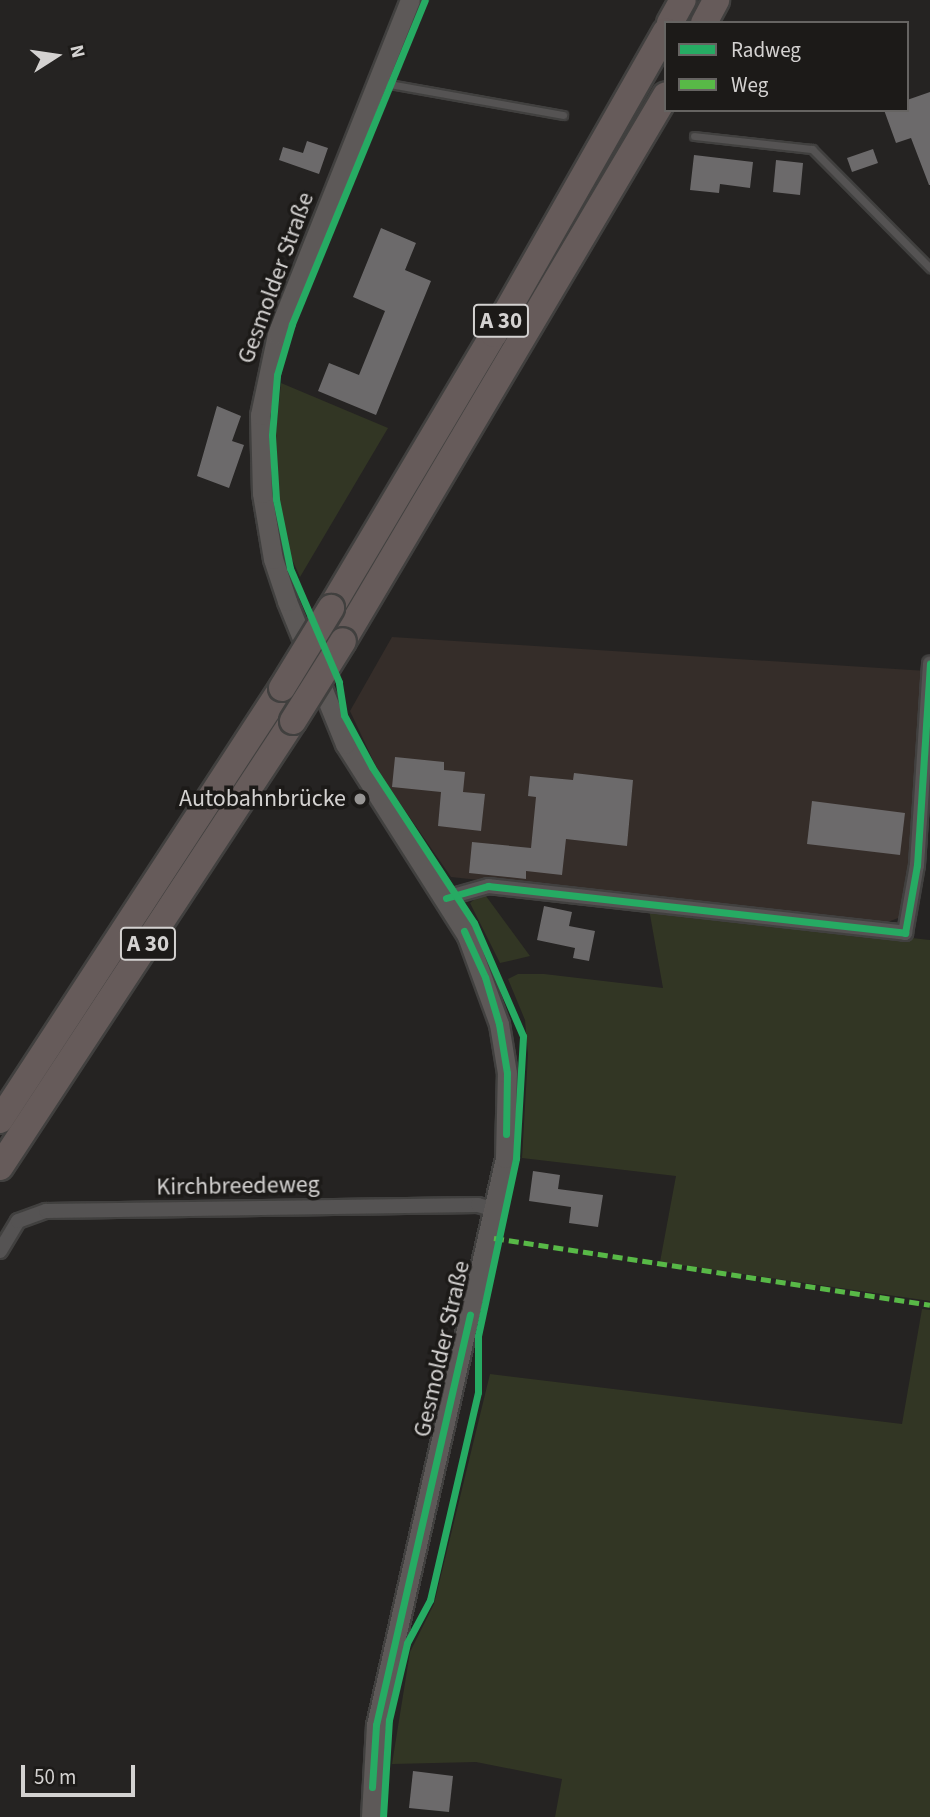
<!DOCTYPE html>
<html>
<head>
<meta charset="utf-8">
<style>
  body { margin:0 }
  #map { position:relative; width:930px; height:1817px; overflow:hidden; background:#252322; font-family:"Source Sans 3",sans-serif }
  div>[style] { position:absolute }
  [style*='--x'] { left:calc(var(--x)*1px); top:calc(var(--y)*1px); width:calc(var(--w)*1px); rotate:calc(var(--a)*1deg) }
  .built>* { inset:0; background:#352d29 }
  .green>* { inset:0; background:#323624 }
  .building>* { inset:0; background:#6c6a6b }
  .roads { filter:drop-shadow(2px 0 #41403f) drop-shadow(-2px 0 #41403f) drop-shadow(0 2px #41403f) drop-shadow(0 -2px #41403f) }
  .lane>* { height:7px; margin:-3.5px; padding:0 3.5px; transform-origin:3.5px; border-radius:3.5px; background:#555353 }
  .street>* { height:14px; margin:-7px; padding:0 7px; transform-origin:7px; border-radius:7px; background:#555353 }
  .secondary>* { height:19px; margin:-9.5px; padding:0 9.5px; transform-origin:9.5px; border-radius:9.5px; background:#5d5958 }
  .highway>* { height:26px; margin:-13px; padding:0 13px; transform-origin:13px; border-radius:13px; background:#665b5a }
  .bridges { filter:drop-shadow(2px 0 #41403f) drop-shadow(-2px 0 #41403f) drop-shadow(0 2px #41403f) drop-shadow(0 -2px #41403f) }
  .highway-bridge>* { height:26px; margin:-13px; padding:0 13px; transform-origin:13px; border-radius:13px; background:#665b5a }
  .quiet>* { height:5px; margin-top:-2.5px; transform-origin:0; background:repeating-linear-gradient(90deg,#58b947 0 10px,transparent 0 15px) }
  .cycleway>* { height:7px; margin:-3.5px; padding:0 3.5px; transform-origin:3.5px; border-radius:3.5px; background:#26ab63 }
  .dots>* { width:19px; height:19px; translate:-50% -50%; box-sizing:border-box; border:4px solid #1c1a18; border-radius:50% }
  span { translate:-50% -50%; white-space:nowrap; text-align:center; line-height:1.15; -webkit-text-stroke:7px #1c1a18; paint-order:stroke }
  .shield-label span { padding:2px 5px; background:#1c1a18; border:2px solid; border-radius:5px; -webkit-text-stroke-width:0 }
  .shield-label { font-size:23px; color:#d4d2d1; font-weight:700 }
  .street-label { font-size:24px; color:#d4d2d1 }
  .poi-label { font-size:24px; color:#d4d2d1 }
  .right { translate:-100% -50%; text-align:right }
  .legend { position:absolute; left:664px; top:21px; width:245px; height:91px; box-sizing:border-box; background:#1c1a18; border:2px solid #666462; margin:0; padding:9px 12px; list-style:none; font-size:21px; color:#d4d2d1 }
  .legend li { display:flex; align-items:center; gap:14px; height:35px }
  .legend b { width:35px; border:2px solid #666462 }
  .north { position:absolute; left:21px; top:21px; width:70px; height:70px; -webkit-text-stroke:5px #1c1a18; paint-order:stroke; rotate:78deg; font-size:19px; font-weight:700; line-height:28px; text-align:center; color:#d4d2d1 }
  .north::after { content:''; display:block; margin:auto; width:24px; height:32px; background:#d4d2d1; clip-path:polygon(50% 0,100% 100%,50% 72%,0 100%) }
  .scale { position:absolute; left:21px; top:1765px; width:114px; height:32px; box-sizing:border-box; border:4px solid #d4d2d1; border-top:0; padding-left:9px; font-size:21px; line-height:24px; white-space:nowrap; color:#d4d2d1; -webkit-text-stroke:5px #1c1a18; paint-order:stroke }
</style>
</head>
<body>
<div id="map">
  <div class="built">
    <i style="clip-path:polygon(392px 637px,927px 671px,912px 856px,901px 917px,885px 923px,451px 877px,379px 773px,350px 711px)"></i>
  </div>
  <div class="green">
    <i style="clip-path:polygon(281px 383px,388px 428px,300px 577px,286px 546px,277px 493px,276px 431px)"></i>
    <i style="clip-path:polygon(483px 892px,530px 956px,500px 963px,470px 903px)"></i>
    <i style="clip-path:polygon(649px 909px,930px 940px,930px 1301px,660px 1262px,676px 1176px,522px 1158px,528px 1054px,525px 1020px,508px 979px,518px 974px,544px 974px,663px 988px)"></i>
    <i style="clip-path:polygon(922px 1309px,930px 1310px,930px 1817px,555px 1817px,562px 1779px,476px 1762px,392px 1764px,410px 1652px,434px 1604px,490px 1374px,902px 1424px)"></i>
  </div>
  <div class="building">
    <i style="clip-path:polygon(930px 92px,930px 185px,929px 185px,911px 138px,896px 143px,884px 110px,907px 110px,907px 100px)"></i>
    <i style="clip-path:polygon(307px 141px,328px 148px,319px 174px,279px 160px,283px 147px,303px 153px)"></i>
    <i style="clip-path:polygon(873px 149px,878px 163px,852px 172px,847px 158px)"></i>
    <i style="clip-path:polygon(694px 155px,753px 162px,750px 188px,720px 184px,719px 193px,690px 190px)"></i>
    <i style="clip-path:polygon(776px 160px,803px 163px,800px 195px,773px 192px)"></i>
    <i style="clip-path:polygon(381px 228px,416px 243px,405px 270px,431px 281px,376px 415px,318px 391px,329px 363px,359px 375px,385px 311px,353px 297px)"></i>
    <i style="clip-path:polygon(217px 406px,241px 416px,232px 441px,244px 445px,229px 488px,197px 476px)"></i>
    <i style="clip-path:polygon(395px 757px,444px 762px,444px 770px,465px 772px,463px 792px,485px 794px,481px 831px,438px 826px,441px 792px,392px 787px)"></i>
    <i style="clip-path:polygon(574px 773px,633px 780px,627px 846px,566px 839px,562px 875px,526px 871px,526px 879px,469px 873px,472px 842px,531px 848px,536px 797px,528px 796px,530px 776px,573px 780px)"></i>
    <i style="clip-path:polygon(812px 801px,905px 813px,900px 855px,807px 844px)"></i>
    <i style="clip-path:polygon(544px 906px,572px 912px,569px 926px,595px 931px,589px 961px,573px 958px,575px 948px,537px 940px)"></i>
    <i style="clip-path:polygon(533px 1171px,560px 1175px,558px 1189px,603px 1195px,598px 1227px,569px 1223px,571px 1207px,529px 1201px)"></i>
    <i style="clip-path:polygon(413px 1771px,453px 1776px,449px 1812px,409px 1808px)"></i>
  </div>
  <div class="roads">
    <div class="lane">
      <i style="--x:378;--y:82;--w:188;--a:10.1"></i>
      <i style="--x:694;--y:136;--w:119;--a:6.3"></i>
      <i style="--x:812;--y:149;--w:168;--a:45.2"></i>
    </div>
    <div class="street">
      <i style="--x:446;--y:898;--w:44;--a:-15.9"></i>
      <i style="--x:488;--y:886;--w:420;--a:6.4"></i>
      <i style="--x:905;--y:933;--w:69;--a:-80"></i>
      <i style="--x:917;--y:865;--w:202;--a:-86.3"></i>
      <i style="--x:0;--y:1251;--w:35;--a:-59"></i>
      <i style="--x:18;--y:1221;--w:30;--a:-20"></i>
      <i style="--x:46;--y:1211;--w:432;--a:-0.8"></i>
      <i style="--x:478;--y:1205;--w:18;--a:16"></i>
    </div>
    <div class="secondary">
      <i style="--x:371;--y:1817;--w:92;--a:-86.9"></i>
      <i style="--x:376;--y:1725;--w:581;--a:-77.18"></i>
      <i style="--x:505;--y:1158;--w:85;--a:-88.7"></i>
      <i style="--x:507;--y:1073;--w:50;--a:-99.3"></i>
      <i style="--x:499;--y:1024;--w:94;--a:-110"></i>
      <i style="--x:467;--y:936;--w:227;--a:-122.4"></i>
      <i style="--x:345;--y:744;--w:154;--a:-112.1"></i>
      <i style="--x:287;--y:601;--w:44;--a:-108.4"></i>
      <i style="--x:273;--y:559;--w:67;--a:-99.5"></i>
      <i style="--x:262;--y:493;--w:78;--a:-91.5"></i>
      <i style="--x:260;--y:415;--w:83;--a:-78.1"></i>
      <i style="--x:277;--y:334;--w:360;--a:-68.3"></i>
    </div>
    <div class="highway">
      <i style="--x:670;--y:23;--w:26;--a:-61"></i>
      <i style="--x:704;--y:23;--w:26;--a:-62"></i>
      <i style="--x:331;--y:608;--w:319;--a:-59.3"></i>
      <i style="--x:494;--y:334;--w:348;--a:-60.4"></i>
      <i style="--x:343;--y:641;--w:634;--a:-59.39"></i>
      <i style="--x:0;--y:1120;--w:516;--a:-56.86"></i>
      <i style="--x:0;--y:1167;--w:534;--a:-56.7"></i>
    </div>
  </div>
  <div class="bridges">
    <div class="highway-bridge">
      <i style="--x:282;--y:688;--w:94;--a:-58.5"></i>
      <i style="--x:293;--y:721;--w:94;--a:-58"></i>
    </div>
  </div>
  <div class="quiet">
    <i style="--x:494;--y:1238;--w:441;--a:8.7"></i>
  </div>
  <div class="cycleway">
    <i style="--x:446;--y:898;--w:44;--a:-15.9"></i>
    <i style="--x:488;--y:886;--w:420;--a:6.4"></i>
    <i style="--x:905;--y:933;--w:69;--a:-80"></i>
    <i style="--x:917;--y:865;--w:202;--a:-86.3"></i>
    <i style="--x:464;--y:931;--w:51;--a:65.5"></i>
    <i style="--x:485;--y:977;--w:49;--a:73.4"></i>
    <i style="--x:499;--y:1024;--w:50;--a:80.7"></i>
    <i style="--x:507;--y:1073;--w:61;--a:90.9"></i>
    <i style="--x:372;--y:1787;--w:62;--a:-86.3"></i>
    <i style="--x:376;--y:1725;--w:421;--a:-77.1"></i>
    <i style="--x:383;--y:1817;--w:97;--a:-86.5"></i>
    <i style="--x:389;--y:1720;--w:79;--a:-76.8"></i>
    <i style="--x:407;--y:1643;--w:49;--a:-61.9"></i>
    <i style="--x:430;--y:1600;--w:213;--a:-77"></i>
    <i style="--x:478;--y:1392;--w:56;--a:-90"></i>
    <i style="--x:478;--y:1336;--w:182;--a:-77.9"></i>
    <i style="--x:516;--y:1158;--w:122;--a:-86.7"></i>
    <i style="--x:523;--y:1036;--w:123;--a:-113.4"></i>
    <i style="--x:474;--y:923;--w:186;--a:-123.2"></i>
    <i style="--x:372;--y:767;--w:59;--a:-118.3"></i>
    <i style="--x:344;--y:715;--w:33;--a:-99"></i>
    <i style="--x:339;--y:682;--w:124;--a:-113.3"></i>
    <i style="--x:290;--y:568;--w:70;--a:-101.5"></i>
    <i style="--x:276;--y:499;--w:64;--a:-93.6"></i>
    <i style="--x:272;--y:435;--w:60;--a:-85.2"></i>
    <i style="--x:277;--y:375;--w:53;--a:-73.6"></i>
    <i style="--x:292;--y:324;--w:350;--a:-67.7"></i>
  </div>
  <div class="dots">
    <i style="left:360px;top:799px;background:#979594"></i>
  </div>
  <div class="shield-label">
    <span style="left:501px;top:321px">A 30</span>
    <span style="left:148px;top:944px">A 30</span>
  </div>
  <div class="street-label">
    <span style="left:276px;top:278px;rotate:-70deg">Gesmolder Straße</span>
    <span style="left:238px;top:1186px;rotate:-1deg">Kirchbreedeweg</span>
    <span style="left:442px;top:1349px;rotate:-77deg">Gesmolder Straße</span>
  </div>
  <div class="poi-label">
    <span class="right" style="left:346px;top:799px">Autobahnbrücke</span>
  </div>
  <ul class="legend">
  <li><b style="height:9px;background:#26ab63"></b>Radweg</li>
  <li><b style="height:9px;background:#58b947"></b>Weg</li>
  </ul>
  <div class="north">N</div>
  <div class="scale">50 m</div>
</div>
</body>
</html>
